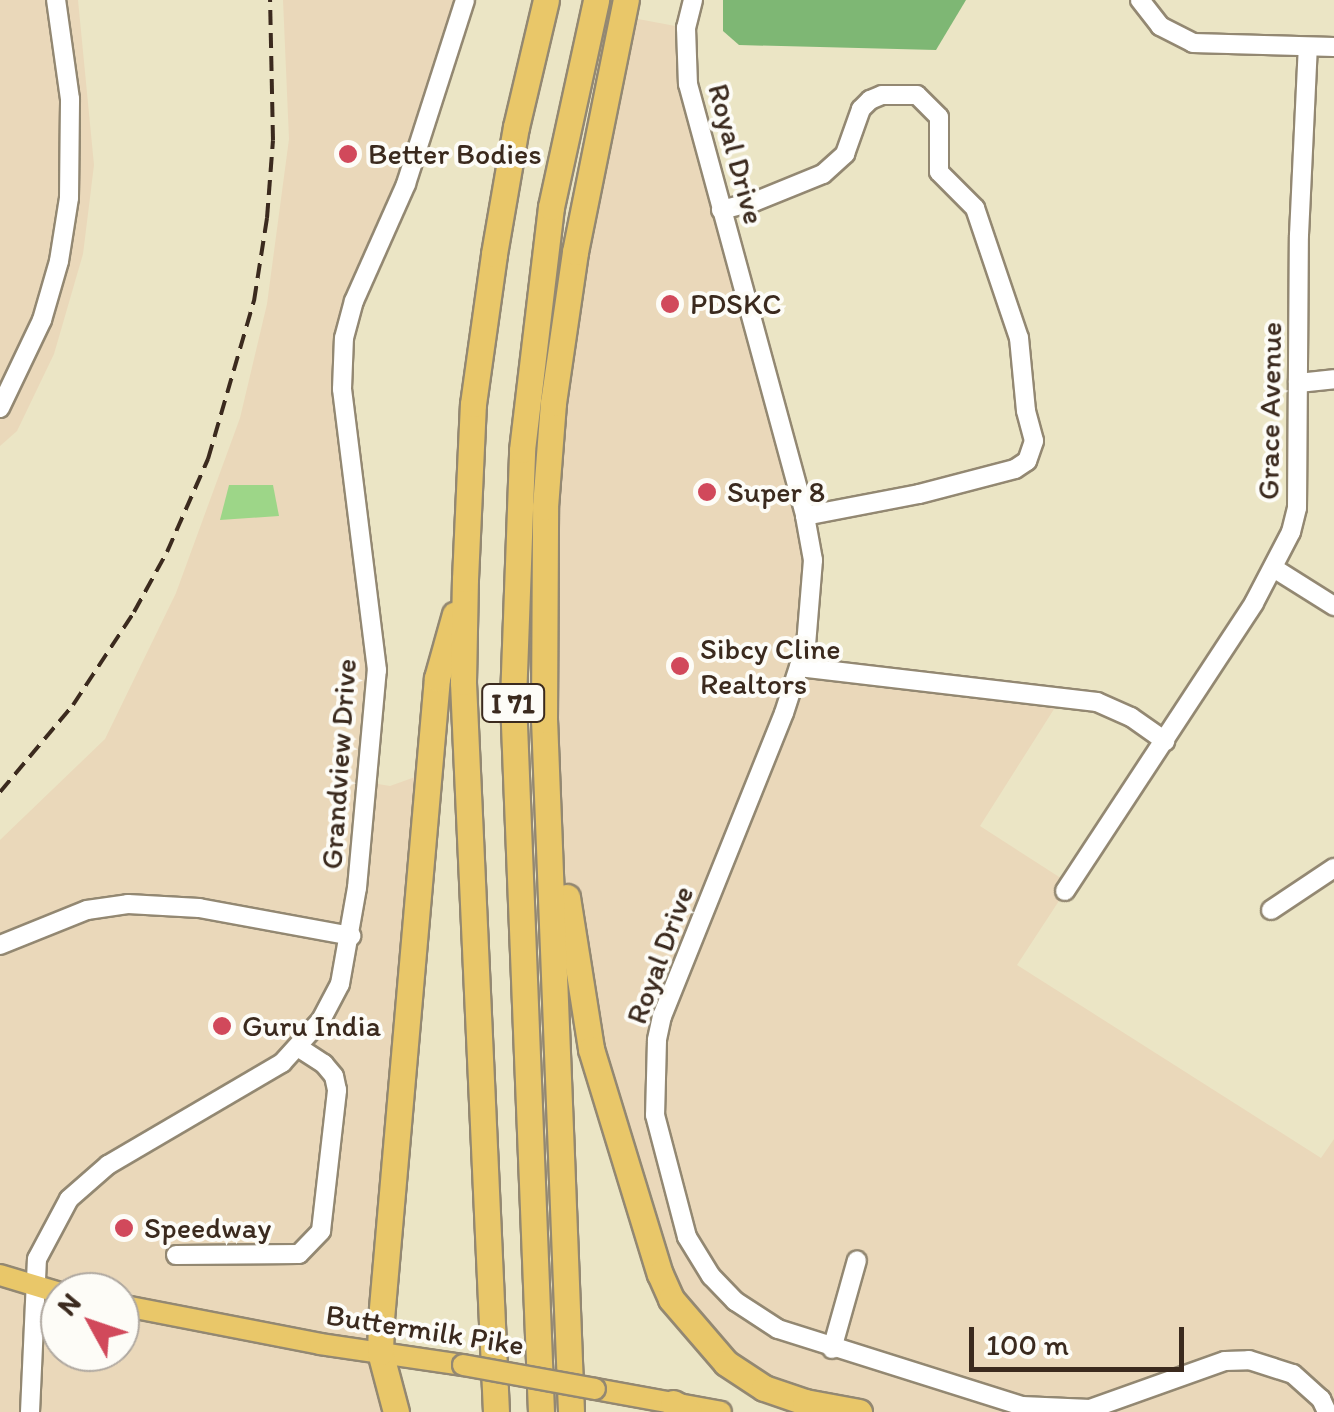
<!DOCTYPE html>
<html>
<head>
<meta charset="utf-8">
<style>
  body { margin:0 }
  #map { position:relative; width:1334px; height:1412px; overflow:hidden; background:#ebe5c5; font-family:Itim,sans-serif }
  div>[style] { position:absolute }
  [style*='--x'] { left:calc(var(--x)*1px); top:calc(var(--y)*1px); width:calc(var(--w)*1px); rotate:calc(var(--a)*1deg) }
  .built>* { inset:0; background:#ead8ba }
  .green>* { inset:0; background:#9dd688 }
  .forest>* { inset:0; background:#7eb774 }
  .roads { filter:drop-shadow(2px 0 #938872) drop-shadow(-2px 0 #938872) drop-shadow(0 2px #938872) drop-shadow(0 -2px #938872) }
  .minor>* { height:18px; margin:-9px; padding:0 9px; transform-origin:9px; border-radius:9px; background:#fff }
  .major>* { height:20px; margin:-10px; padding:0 10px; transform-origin:10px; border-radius:10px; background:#e9c769 }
  .highway>* { height:25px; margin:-12.5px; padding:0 12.5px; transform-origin:12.5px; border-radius:12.5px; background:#e9c769 }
  .rail>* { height:4px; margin-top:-2px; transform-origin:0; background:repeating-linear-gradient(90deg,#3b2a1e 0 15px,transparent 0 23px) }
  .bridges { filter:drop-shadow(2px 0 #938872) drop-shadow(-2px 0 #938872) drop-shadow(0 2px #938872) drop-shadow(0 -2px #938872) }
  .major-bridge>* { height:20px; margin:-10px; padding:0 10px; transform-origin:10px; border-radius:10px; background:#e9c769 }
  .dots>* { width:28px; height:28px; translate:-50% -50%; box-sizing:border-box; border:5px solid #fdfcf7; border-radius:50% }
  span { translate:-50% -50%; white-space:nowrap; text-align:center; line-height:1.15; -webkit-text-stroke:8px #fdfcf7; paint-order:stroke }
  .shield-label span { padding:2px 8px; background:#fdfcf7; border:2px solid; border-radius:8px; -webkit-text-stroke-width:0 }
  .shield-label { font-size:28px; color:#3b2a1e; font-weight:700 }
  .poi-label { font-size:30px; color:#3b2a1e }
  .left { translate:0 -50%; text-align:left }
  .street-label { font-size:30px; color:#3b2a1e }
  .north { position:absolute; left:40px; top:1272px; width:100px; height:100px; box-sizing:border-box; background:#fdfcf7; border:2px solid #afa8a0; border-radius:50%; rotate:310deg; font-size:28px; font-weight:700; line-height:40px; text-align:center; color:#3b2a1e }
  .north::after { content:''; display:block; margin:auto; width:35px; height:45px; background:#d1495b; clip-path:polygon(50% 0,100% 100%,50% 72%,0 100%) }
  .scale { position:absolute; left:969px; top:1327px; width:215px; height:45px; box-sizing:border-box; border:5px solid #3b2a1e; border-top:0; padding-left:12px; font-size:30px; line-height:35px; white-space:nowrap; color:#3b2a1e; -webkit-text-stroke:8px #fdfcf7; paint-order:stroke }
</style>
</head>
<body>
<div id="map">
  <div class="built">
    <i style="clip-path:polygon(0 0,78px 0,94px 165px,83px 254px,54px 354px,17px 431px,0 446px)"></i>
    <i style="clip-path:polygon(evenodd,283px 0,465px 0,344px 338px,376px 653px,366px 782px,390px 786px,429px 772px,380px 1352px,396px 1412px,0 1412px,0 840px,105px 739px,176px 593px,240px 418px,267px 304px,289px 139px,283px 0,60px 1292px,120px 1292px,120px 1352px,60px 1352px,60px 1292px)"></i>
    <i style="clip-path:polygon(622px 16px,686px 28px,685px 59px,809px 529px,799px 667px,1061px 698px,980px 826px,1070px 884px,1017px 965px,1321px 1158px,1334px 1139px,1334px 1412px,859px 1412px,764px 1388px,660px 1274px,567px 907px,557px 708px,556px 496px,562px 404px)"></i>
  </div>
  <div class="green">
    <i style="clip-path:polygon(229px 485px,273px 485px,279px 516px,220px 520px)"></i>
  </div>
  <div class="forest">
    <i style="clip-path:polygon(723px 0,966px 0,936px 50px,739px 45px,723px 31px)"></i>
  </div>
  <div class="roads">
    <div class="minor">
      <i style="--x:693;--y:0;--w:29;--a:104"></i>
      <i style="--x:686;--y:28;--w:56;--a:88"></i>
      <i style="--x:688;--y:84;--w:448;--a:74.8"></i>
      <i style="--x:805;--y:516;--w:45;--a:79.7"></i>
      <i style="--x:813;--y:560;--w:85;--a:94.7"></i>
      <i style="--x:806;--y:645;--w:71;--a:107.9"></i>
      <i style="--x:784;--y:713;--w:327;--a:111.9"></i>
      <i style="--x:662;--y:1016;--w:25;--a:102"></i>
      <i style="--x:657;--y:1040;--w:75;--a:91.5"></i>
      <i style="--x:655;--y:1115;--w:126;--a:75.3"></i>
      <i style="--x:687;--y:1237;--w:46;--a:58.4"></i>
      <i style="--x:711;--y:1276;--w:35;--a:46"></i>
      <i style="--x:735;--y:1301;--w:51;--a:33.1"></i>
      <i style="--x:778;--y:1329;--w:256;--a:17.5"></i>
      <i style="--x:1022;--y:1406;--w:68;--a:2.5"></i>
      <i style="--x:1090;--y:1409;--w:143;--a:-19.6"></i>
      <i style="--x:1225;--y:1361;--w:24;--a:-2"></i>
      <i style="--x:1249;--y:1360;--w:46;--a:17.7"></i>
      <i style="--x:1293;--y:1374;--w:38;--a:42"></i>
      <i style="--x:1321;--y:1399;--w:14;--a:65"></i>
      <i style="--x:1140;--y:0;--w:33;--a:52"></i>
      <i style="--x:1160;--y:26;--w:37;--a:27"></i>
      <i style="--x:1193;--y:43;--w:141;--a:1.6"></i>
      <i style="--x:721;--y:210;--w:34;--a:-14"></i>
      <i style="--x:754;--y:202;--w:74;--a:-22.1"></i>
      <i style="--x:823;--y:174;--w:30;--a:-42"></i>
      <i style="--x:845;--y:154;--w:48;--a:-70.4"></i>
      <i style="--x:861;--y:109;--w:13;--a:-45"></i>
      <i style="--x:870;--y:100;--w:13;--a:-23"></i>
      <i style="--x:882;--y:95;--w:35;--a:0"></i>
      <i style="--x:917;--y:95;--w:31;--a:45"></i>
      <i style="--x:939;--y:117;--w:55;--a:90"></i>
      <i style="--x:939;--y:172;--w:51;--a:45"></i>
      <i style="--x:975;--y:208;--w:137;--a:71.3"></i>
      <i style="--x:1019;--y:338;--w:73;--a:84.5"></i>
      <i style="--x:1026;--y:411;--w:31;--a:75"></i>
      <i style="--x:1034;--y:441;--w:21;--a:109"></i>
      <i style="--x:1027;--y:461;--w:14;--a:146"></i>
      <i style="--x:1015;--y:469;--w:99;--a:165.4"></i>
      <i style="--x:919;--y:494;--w:116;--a:169.1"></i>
      <i style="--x:1298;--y:383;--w:36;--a:-6"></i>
      <i style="--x:0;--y:408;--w:98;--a:-64.5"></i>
      <i style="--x:42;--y:320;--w:61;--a:-73.9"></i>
      <i style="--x:59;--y:261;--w:64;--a:-81"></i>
      <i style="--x:69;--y:198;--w:99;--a:-89.4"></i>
      <i style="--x:70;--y:99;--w:100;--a:-98"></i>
      <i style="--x:1275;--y:569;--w:70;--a:32.1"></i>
      <i style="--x:799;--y:667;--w:300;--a:6.7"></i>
      <i style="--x:1097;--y:702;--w:37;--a:24"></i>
      <i style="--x:1131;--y:717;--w:42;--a:35.2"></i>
      <i style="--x:1065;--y:891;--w:344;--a:-56.7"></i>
      <i style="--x:1254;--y:603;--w:80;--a:-62.5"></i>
      <i style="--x:1291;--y:532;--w:25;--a:-76"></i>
      <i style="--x:1297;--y:508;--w:273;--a:-89.6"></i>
      <i style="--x:1299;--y:235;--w:188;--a:-87.3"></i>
      <i style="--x:1271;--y:910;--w:76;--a:-33.7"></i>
      <i style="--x:0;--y:945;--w:94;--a:-21.9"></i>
      <i style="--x:87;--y:910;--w:41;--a:-8.3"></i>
      <i style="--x:128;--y:904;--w:71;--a:3.2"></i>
      <i style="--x:199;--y:908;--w:155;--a:10.4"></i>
      <i style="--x:176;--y:1255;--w:123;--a:-0.5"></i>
      <i style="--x:299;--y:1254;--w:32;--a:-46"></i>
      <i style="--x:321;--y:1231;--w:142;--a:-83.5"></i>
      <i style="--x:337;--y:1090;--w:14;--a:-102"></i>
      <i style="--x:334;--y:1076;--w:16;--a:-130"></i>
      <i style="--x:324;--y:1064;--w:30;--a:-147"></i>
      <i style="--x:832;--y:1349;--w:92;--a:-74.3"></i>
      <i style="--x:30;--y:1412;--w:153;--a:-87.4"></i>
      <i style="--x:37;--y:1259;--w:68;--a:-61.9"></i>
      <i style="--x:69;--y:1199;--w:52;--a:-41.1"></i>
      <i style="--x:108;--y:1165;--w:202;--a:-30.4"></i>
      <i style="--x:282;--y:1063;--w:58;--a:-47.8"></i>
      <i style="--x:321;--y:1020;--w:41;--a:-62.2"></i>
      <i style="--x:340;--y:984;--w:97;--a:-80"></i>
      <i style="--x:357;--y:888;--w:219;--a:-84.8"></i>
      <i style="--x:377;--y:670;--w:283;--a:-97.1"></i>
      <i style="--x:342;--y:389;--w:51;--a:-87.8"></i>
      <i style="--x:344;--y:338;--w:38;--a:-75"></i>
      <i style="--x:354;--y:301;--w:128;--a:-66"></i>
      <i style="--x:406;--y:184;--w:193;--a:-72.2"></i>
    </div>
    <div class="major">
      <i style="--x:0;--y:1275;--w:63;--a:16.7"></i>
      <i style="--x:120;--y:1305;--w:204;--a:11"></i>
      <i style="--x:320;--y:1344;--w:145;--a:8.4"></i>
      <i style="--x:595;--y:1389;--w:128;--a:10.3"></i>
    </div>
    <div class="highway">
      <i style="--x:567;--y:897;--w:154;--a:81"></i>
      <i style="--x:591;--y:1049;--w:235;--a:73"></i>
      <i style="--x:660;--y:1274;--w:27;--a:66"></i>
      <i style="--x:671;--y:1299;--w:84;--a:49.3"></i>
      <i style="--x:726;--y:1363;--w:45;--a:33.3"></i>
      <i style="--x:764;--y:1388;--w:43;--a:18.9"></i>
      <i style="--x:805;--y:1402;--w:55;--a:10.5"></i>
      <i style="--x:673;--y:1403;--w:18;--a:29"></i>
      <i style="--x:396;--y:1412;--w:62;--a:-104.9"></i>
      <i style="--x:380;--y:1352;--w:33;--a:-88"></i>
      <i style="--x:381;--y:1319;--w:643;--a:-85.01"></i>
      <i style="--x:437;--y:678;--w:66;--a:-74.3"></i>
      <i style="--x:496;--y:1412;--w:731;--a:-92.59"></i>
      <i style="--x:463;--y:682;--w:103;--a:-88.9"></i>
      <i style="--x:465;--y:579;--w:175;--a:-87.4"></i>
      <i style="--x:473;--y:404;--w:151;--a:-82"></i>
      <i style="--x:494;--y:254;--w:129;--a:-80.2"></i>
      <i style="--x:516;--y:127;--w:130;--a:-76.7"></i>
      <i style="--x:541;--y:1412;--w:713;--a:-92.25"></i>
      <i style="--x:513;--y:700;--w:250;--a:-87.9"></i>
      <i style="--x:522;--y:450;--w:245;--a:-83.2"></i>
      <i style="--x:551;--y:207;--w:212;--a:-77.7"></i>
      <i style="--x:571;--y:1412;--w:693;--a:-92.23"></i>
      <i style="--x:544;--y:720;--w:213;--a:-89.7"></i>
      <i style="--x:545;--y:507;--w:104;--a:-85.6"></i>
      <i style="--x:553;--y:403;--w:153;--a:-81.7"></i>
      <i style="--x:575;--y:252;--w:257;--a:-78.6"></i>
    </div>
  </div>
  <div class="rail">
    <i style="--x:0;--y:792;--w:114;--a:-50"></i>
    <i style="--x:73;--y:705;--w:111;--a:-56.7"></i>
    <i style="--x:134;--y:612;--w:68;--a:-61.2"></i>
    <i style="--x:167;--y:552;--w:102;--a:-66.2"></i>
    <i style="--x:208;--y:459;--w:165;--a:-73.8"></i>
    <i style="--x:254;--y:301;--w:84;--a:-81.1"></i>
    <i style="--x:267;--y:218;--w:78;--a:-85.6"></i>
    <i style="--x:273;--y:140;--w:140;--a:-91.2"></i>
  </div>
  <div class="bridges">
    <div class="major-bridge">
      <i style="--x:463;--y:1365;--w:134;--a:10.3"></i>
    </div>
  </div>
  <div class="dots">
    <i style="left:348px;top:154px;background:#d1495b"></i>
    <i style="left:670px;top:304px;background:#d1495b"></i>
    <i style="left:707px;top:492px;background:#d1495b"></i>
    <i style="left:680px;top:666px;background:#d1495b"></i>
    <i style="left:222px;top:1026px;background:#d1495b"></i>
    <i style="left:124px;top:1228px;background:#d1495b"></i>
  </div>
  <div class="shield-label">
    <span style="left:513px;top:703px">I 71</span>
  </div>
  <div class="poi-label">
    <span class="left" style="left:368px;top:154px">Better Bodies</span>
    <span class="left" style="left:690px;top:304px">PDSKC</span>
    <span class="left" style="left:727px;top:492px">Super 8</span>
    <span class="left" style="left:700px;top:666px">Sibcy Cline<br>Realtors</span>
    <span class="left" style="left:242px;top:1026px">Guru India</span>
    <span class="left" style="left:144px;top:1228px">Speedway</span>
  </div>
  <div class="street-label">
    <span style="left:736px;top:154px;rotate:75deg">Royal Drive</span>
    <span style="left:1270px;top:411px;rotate:-89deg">Grace Avenue</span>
    <span style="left:339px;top:764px;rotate:-86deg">Grandview Drive</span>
    <span style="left:660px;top:955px;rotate:-70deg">Royal Drive</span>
    <span style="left:425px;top:1330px;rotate:9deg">Buttermilk Pike</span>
  </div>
  <div class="north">N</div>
  <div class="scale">100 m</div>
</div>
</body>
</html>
